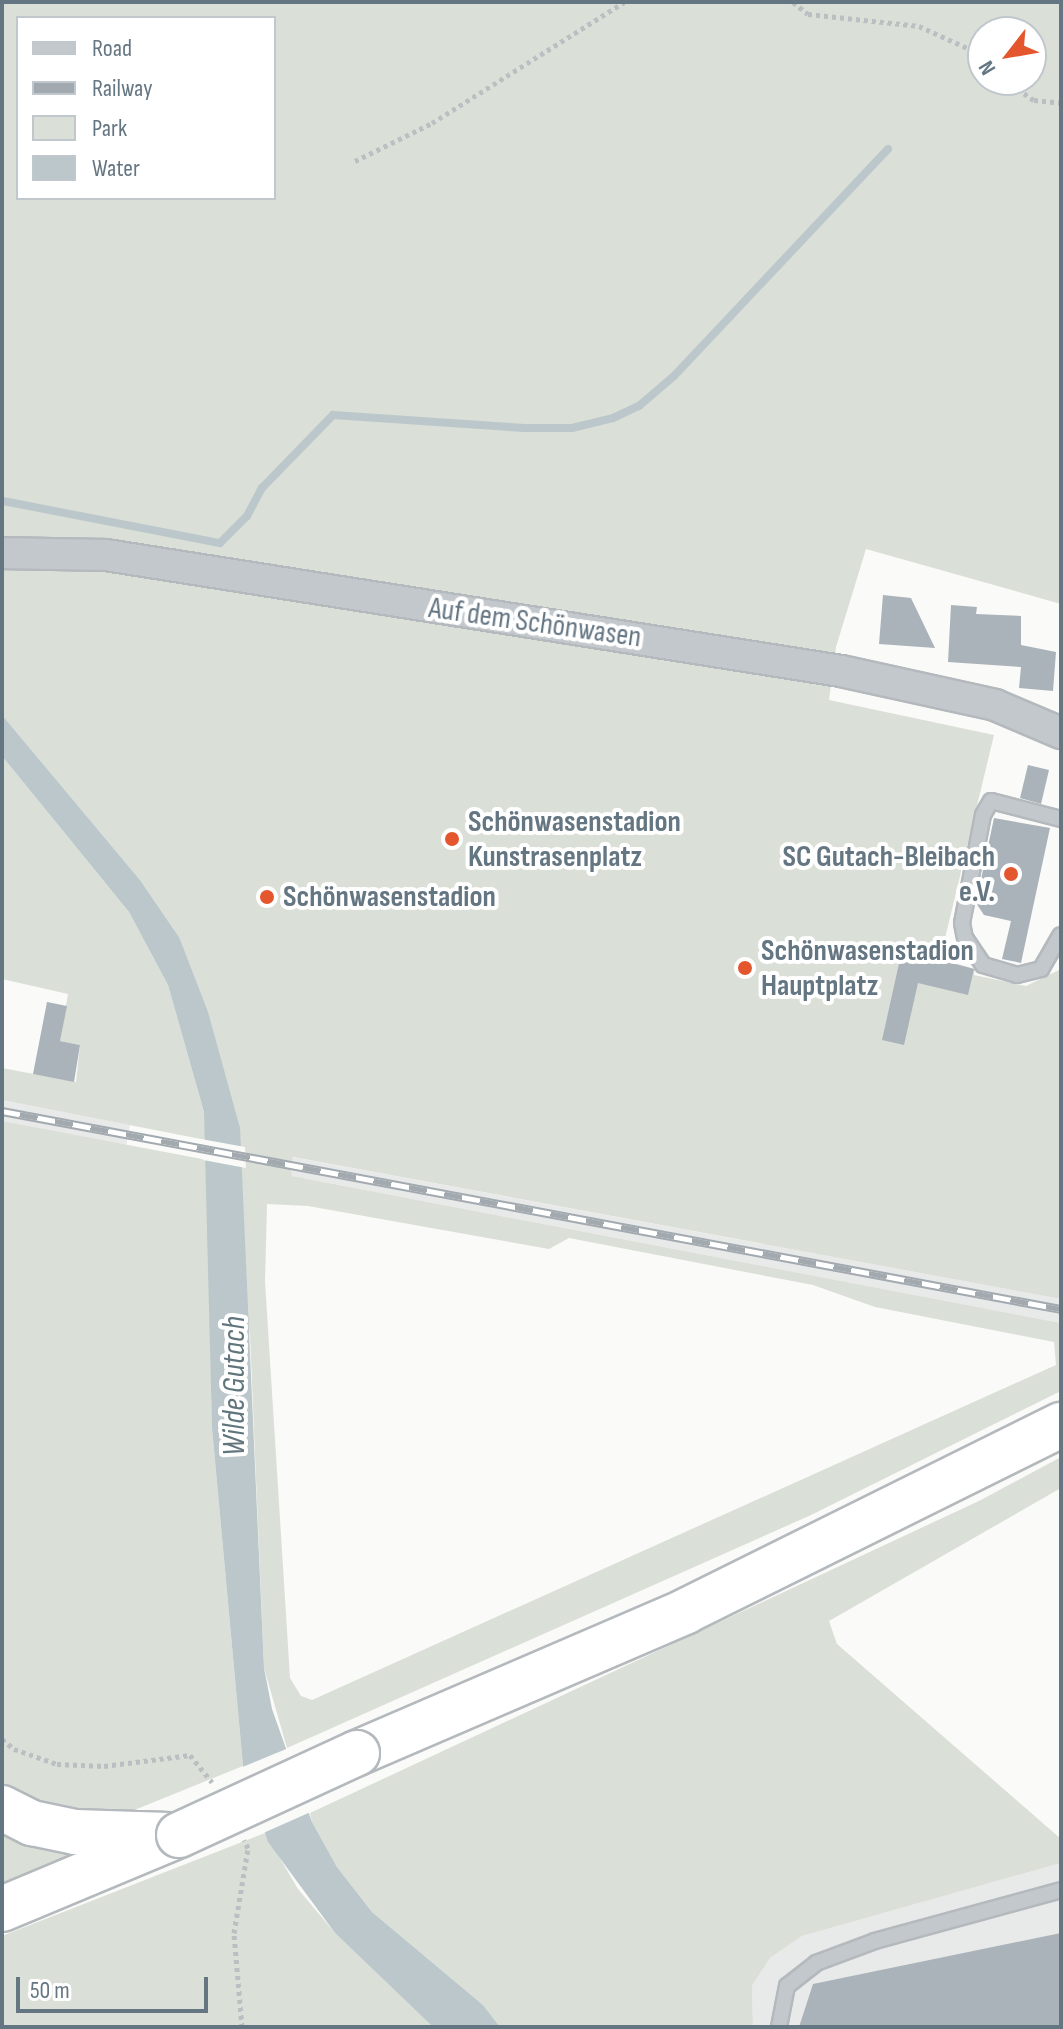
<!DOCTYPE html>
<html>
<head>
<meta charset="utf-8">
<style>
  body { margin:0 }
  #map { position:relative; width:1063px; height:2029px; overflow:hidden; background:#fafaf8; font-family:"Sofia Sans Condensed",sans-serif }
  div>[style] { position:absolute }
  [style*='--x'] { left:calc(var(--x)*1px); top:calc(var(--y)*1px); width:calc(var(--w)*1px); rotate:calc(var(--a)*1deg) }
  .built>* { inset:0; background:#e8e9e9 }
  .green>* { inset:0; background:#dadfd7 }
  .water>* { inset:0; background:#bbc7cb }
  .pier>* { inset:0; background:#fafaf8 }
  .stream>* { height:8px; margin:-4px; padding:0 4px; transform-origin:4px; border-radius:4px; background:#bbc7cb }
  .building>* { inset:0; background:#aab3b9 }
  .path>* { height:5px; margin-top:-2.5px; transform-origin:0; background:repeating-linear-gradient(90deg,#bbbfc2 0 4px,transparent 0 8px) }
  .roads { filter:drop-shadow(2px 0 #b4b9bd) drop-shadow(-2px 0 #b4b9bd) drop-shadow(0 2px #b4b9bd) drop-shadow(0 -2px #b4b9bd) }
  .lane>* { height:14px; margin:-7px; padding:0 7px; transform-origin:7px; border-radius:7px; background:#c3c8cc }
  .street>* { height:30px; margin:-15px; padding:0 15px; transform-origin:15px; border-radius:15px; background:#c3c8cc }
  .highway>* { height:44px; margin:-22px; padding:0 22px; transform-origin:22px; border-radius:22px; background:#fff }
  .rail>* { height:9px; margin-top:-4.5px; transform-origin:0; background:repeating-linear-gradient(90deg,#fff 0 18px,#a2aab0 0 36px); box-sizing:border-box; border-block:2px solid #a2aab0 }
  .bridges { filter:drop-shadow(2px 0 #b4b9bd) drop-shadow(-2px 0 #b4b9bd) drop-shadow(0 2px #b4b9bd) drop-shadow(0 -2px #b4b9bd) }
  .highway-bridge>* { height:44px; margin:-22px; padding:0 22px; transform-origin:22px; border-radius:22px; background:#fff }
  .dots>* { width:22px; height:22px; translate:-50% -50%; box-sizing:border-box; border:4px solid #fff; border-radius:50% }
  span { translate:-50% -50%; white-space:nowrap; text-align:center; line-height:1.15; -webkit-text-stroke:8px #fff; paint-order:stroke }
  .street-label { font-size:30px; color:#657683 }
  .poi-label { font-size:30px; color:#657683; font-weight:700 }
  .left { translate:0 -50%; text-align:left }
  .right { translate:-100% -50%; text-align:right }
  .water-label { font-size:32px; color:#60757c; font-style:italic }
  .frame { position:absolute; inset:0; border:4px solid #657683; pointer-events:none }
  .legend { position:absolute; left:16px; top:16px; width:260px; height:184px; box-sizing:border-box; background:#fff; border:2px solid #c1c8cd; margin:0; padding:10px 14px; list-style:none; font-size:24px; color:#657683 }
  .legend li { display:flex; align-items:center; gap:16px; height:40px }
  .legend b { width:40px; border:2px solid #c1c8cd }
  .north { position:absolute; left:967px; top:16px; width:80px; height:80px; box-sizing:border-box; background:#fff; border:2px solid #c1c8cd; border-radius:50%; rotate:239deg; font-size:22px; font-weight:700; line-height:32px; text-align:center; color:#657683 }
  .north::after { content:''; display:block; margin:auto; width:28px; height:36px; background:#e4572e; clip-path:polygon(50% 0,100% 100%,50% 72%,0 100%) }
  .scale { position:absolute; left:16px; top:1977px; width:192px; height:36px; box-sizing:border-box; border:4px solid #657683; border-top:0; padding-left:10px; font-size:24px; line-height:28px; white-space:nowrap; color:#657683; -webkit-text-stroke:6px #fff; paint-order:stroke }
</style>
</head>
<body>
<div id="map">
  <div class="built">
    <i style="clip-path:polygon(2px 1100px,130px 1125px,126px 1146px,2px 1121px)"></i>
    <i style="clip-path:polygon(292px 1157px,1061px 1299px,1061px 1323px,292px 1176px)"></i>
    <i style="clip-path:polygon(1061px 1863px,1061px 2027px,753px 2027px,752px 1986px,770px 1958px,802px 1936px)"></i>
  </div>
  <div class="green">
    <i style="clip-path:polygon(evenodd,2px 2px,1061px 2px,1061px 604px,866px 549px,836px 647px,829px 700px,994px 735px,940px 959px,975px 969px,974px 975px,1026px 986px,1061px 969px,1061px 1299px,293px 1157px,291px 1165px,292px 1176px,1061px 1323px,1061px 1391px,811px 1515px,287px 1748px,264px 1668px,250px 1335px,179px 937px,140px 880px,2px 715px,2px 2px,18px 18px,274px 18px,274px 198px,18px 198px,18px 18px,2px 2px,983px 32px,1031px 32px,1031px 80px,983px 80px,983px 32px,2px 2px,267px 1204px,308px 1206px,549px 1249px,569px 1238px,813px 1285px,875px 1307px,1054px 1342px,1056px 1365px,312px 1700px,301px 1696px,290px 1678px,265px 1281px,267px 1204px)"></i>
    <i style="clip-path:polygon(2px 756px,129px 912px,168px 985px,204px 1112px,206px 1140px,2px 1100px,2px 1068px,76px 1082px,80px 1045px,60px 1041px,68px 994px,2px 979px)"></i>
    <i style="clip-path:polygon(2px 1121px,207px 1160px,212px 1428px,243px 1766px,127px 1813px,83px 1818px,2px 1798px)"></i>
    <i style="clip-path:polygon(1061px 1457px,1061px 1488px,829px 1621px,837px 1644px,1061px 1839px,1061px 1863px,802px 1936px,770px 1958px,752px 1986px,753px 2027px,500px 2027px,483px 2005px,372px 1912px,337px 1867px,312px 1822px,310px 1813px,981px 1500px)"></i>
    <i style="clip-path:polygon(2px 1822px,97px 1847px,2px 1885px)"></i>
    <i style="clip-path:polygon(265px 1833px,298px 1889px,335px 1933px,433px 2027px,2px 2027px,2px 1936px)"></i>
  </div>
  <div class="water">
    <i style="clip-path:polygon(2px 715px,140px 880px,179px 937px,208px 1012px,240px 1128px,264px 1668px,272px 1709px,312px 1822px,337px 1867px,372px 1912px,483px 2005px,500px 2027px,433px 2027px,335px 1933px,268px 1842px,243px 1766px,212px 1428px,204px 1112px,168px 985px,129px 912px,2px 756px)"></i>
  </div>
  <div class="pier">
    <i style="clip-path:polygon(201px 1139px,245px 1147px,246px 1168px,203px 1160px)"></i>
    <i style="clip-path:polygon(291px 1747px,313px 1811px,261px 1834px,240px 1768px)"></i>
  </div>
  <div class="stream">
    <i style="--x:3;--y:501;--w:221;--a:11"></i>
    <i style="--x:220;--y:543;--w:38;--a:-45"></i>
    <i style="--x:247;--y:516;--w:32;--a:-62"></i>
    <i style="--x:262;--y:488;--w:102;--a:-45.8"></i>
    <i style="--x:333;--y:415;--w:192;--a:3.9"></i>
    <i style="--x:525;--y:428;--w:47;--a:0"></i>
    <i style="--x:572;--y:428;--w:42;--a:-13.7"></i>
    <i style="--x:613;--y:418;--w:29;--a:-25"></i>
    <i style="--x:639;--y:406;--w:46;--a:-40.6"></i>
    <i style="--x:674;--y:376;--w:312;--a:-46.7"></i>
  </div>
  <div class="building">
    <i style="clip-path:polygon(883px 595px,911px 598px,935px 648px,879px 644px)"></i>
    <i style="clip-path:polygon(951px 605px,977px 607px,976px 614px,1021px 616px,1021px 645px,1056px 652px,1053px 691px,1019px 688px,1021px 667px,948px 662px)"></i>
    <i style="clip-path:polygon(1028px 765px,1049px 770px,1041px 804px,1020px 798px)"></i>
    <i style="clip-path:polygon(994px 818px,1050px 828px,1021px 963px,1002px 959px,1011px 921px,984px 915px,976px 903px)"></i>
    <i style="clip-path:polygon(902px 950px,974px 969px,968px 995px,918px 983px,904px 1045px,882px 1040px)"></i>
    <i style="clip-path:polygon(47px 1002px,67px 1006px,60px 1041px,80px 1045px,74px 1082px,33px 1074px)"></i>
    <i style="clip-path:polygon(1061px 1933px,1061px 2027px,799px 2027px,813px 1984px)"></i>
  </div>
  <div class="path">
    <i style="--x:793;--y:2;--w:19;--a:39"></i>
    <i style="--x:808;--y:14;--w:112;--a:6.2"></i>
    <i style="--x:919;--y:26;--w:70;--a:24.4"></i>
    <i style="--x:1004;--y:80;--w:36;--a:34"></i>
    <i style="--x:1034;--y:100;--w:27;--a:6"></i>
    <i style="--x:355;--y:161;--w:86;--a:-26.3"></i>
    <i style="--x:432;--y:123;--w:227;--a:-32.2"></i>
    <i style="--x:2;--y:1739;--w:16;--a:40"></i>
    <i style="--x:14;--y:1749;--w:46;--a:19.2"></i>
    <i style="--x:57;--y:1764;--w:47;--a:2.4"></i>
    <i style="--x:104;--y:1766;--w:87;--a:-7.3"></i>
    <i style="--x:190;--y:1755;--w:35;--a:51"></i>
    <i style="--x:242;--y:2027;--w:94;--a:-94.9"></i>
    <i style="--x:234;--y:1933;--w:86;--a:-80.6"></i>
    <i style="--x:248;--y:1848;--w:9;--a:-117"></i>
  </div>
  <div class="roads">
    <div class="lane">
      <i style="--x:1061;--y:819;--w:72;--a:-165.6"></i>
      <i style="--x:991;--y:801;--w:16;--a:120"></i>
      <i style="--x:983;--y:815;--w:110;--a:101"></i>
      <i style="--x:962;--y:923;--w:15;--a:79"></i>
      <i style="--x:965;--y:938;--w:32;--a:56"></i>
      <i style="--x:983;--y:965;--w:35;--a:16"></i>
      <i style="--x:1017;--y:975;--w:25;--a:-14"></i>
      <i style="--x:1041;--y:969;--w:39;--a:-60"></i>
      <i style="--x:779;--y:2027;--w:42;--a:-79"></i>
      <i style="--x:787;--y:1986;--w:37;--a:-38"></i>
      <i style="--x:816;--y:1963;--w:63;--a:-20.4"></i>
      <i style="--x:875;--y:1941;--w:193;--a:-15.3"></i>
    </div>
    <div class="street">
      <i style="--x:2;--y:553;--w:104;--a:1.1"></i>
      <i style="--x:106;--y:555;--w:744;--a:8.97"></i>
      <i style="--x:841;--y:671;--w:158;--a:12.4"></i>
      <i style="--x:995;--y:705;--w:72;--a:23"></i>
    </div>
    <div class="highway">
      <i style="--x:357;--y:1753;--w:358;--a:-23.3"></i>
      <i style="--x:686;--y:1611;--w:419;--a:-26.4"></i>
      <i style="--x:2;--y:1808;--w:34;--a:27"></i>
      <i style="--x:32;--y:1823;--w:44;--a:11.8"></i>
      <i style="--x:75;--y:1832;--w:94;--a:1.8"></i>
      <i style="--x:2;--y:1909;--w:192;--a:-22.7"></i>
    </div>
  </div>
  <div class="rail">
    <i style="--x:2;--y:1111;--w:1077;--a:10.59"></i>
  </div>
  <div class="bridges">
    <div class="highway-bridge">
      <i style="--x:179;--y:1835;--w:196;--a:-24.7"></i>
    </div>
  </div>
  <div class="dots">
    <i style="left:452px;top:839px;background:#e4572e"></i>
    <i style="left:1011px;top:874px;background:#e4572e"></i>
    <i style="left:267px;top:897px;background:#e4572e"></i>
    <i style="left:745px;top:968px;background:#e4572e"></i>
  </div>
  <div class="street-label">
    <span style="left:535px;top:623px;rotate:8deg">Auf dem Schönwasen</span>
  </div>
  <div class="poi-label">
    <span class="left" style="left:468px;top:839px">Schönwasenstadion<br>Kunstrasenplatz</span>
    <span class="right" style="left:995px;top:874px">SC Gutach-Bleibach<br>e.V.</span>
    <span class="left" style="left:283px;top:897px">Schönwasenstadion</span>
    <span class="left" style="left:761px;top:968px">Schönwasenstadion<br>Hauptplatz</span>
  </div>
  <div class="water-label">
    <span style="left:235px;top:1386px;rotate:-90deg">Wilde Gutach</span>
  </div>
  <div class="frame"></div>
  <ul class="legend">
  <li><b style="height:10px;background:#c3c8cc"></b>Road</li>
  <li><b style="height:10px;background:#a2aab0"></b>Railway</li>
  <li><b style="height:22px;background:#dadfd7"></b>Park</li>
  <li><b style="height:22px;background:#bbc7cb"></b>Water</li>
  </ul>
  <div class="north">N</div>
  <div class="scale">50 m</div>
</div>
</body>
</html>
